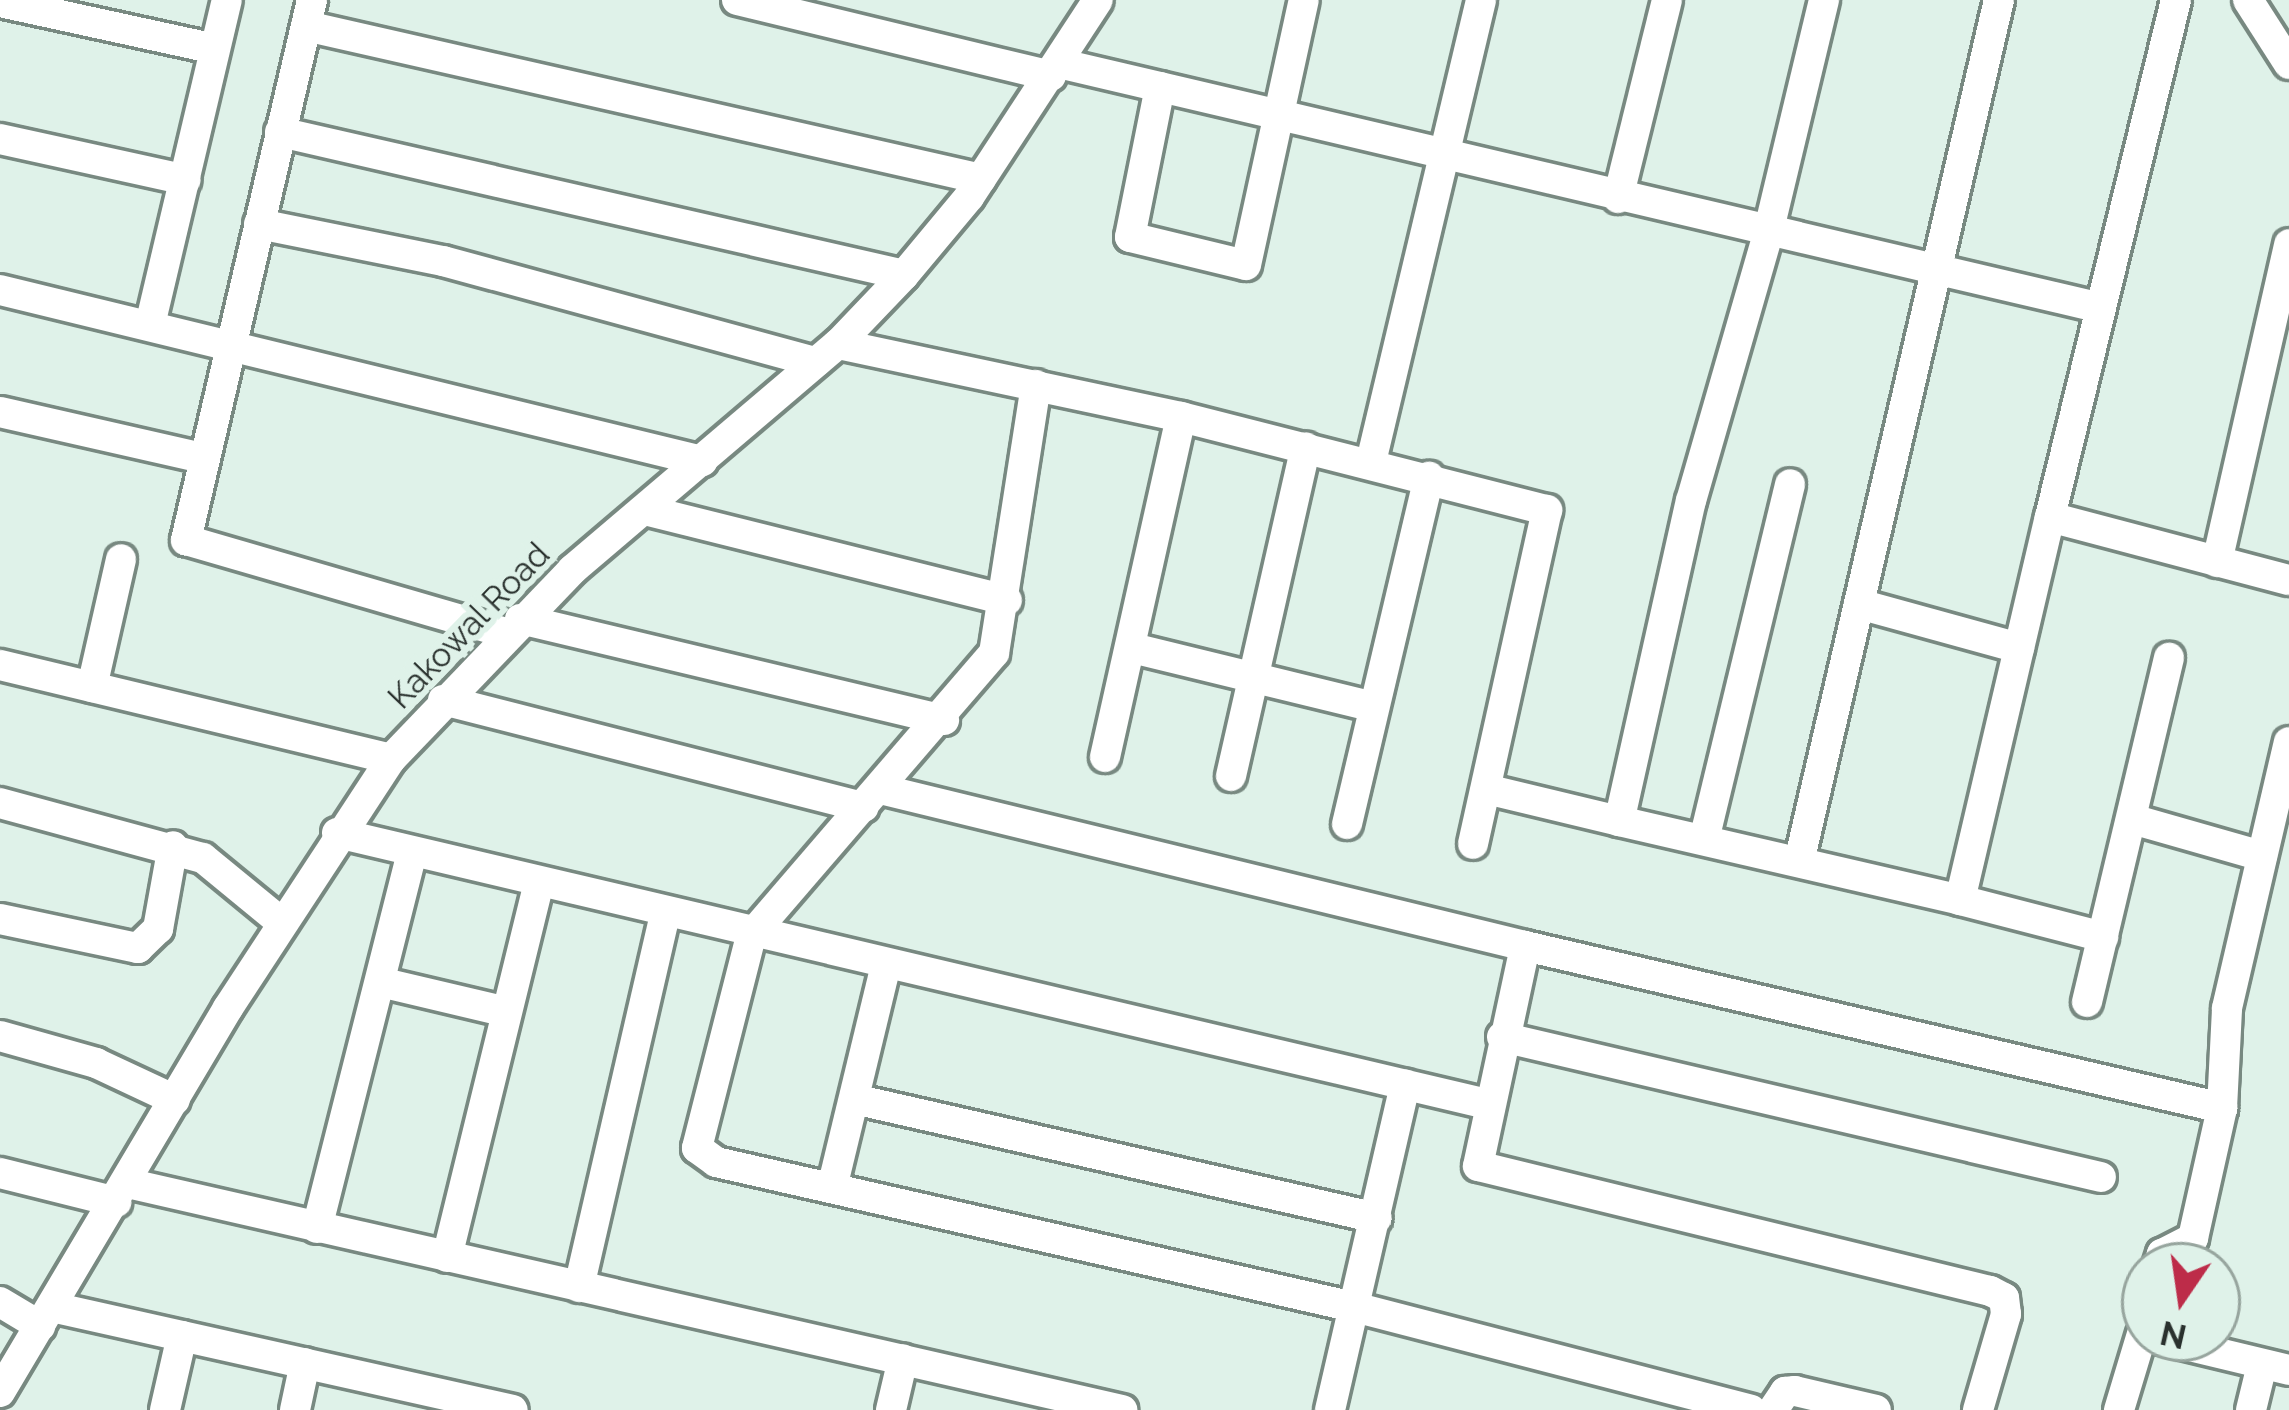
<!DOCTYPE html>
<html>
<head>
<meta charset="utf-8">
<style>
  body { margin:0 }
  #map { position:relative; width:2289px; height:1410px; overflow:hidden; background:#dff2e9; font-family:Raleway,sans-serif }
  div>[style] { position:absolute }
  [style*='--x'] { left:calc(var(--x)*1px); top:calc(var(--y)*1px); width:calc(var(--w)*1px); rotate:calc(var(--a)*1deg) }
  .roads { filter:drop-shadow(3px 0 #788981) drop-shadow(-3px 0 #788981) drop-shadow(0 3px #788981) drop-shadow(0 -3px #788981) }
  .minor>* { height:30px; margin:-15px; padding:0 15px; transform-origin:15px; border-radius:15px; background:#fff }
  span { translate:-50% -50%; white-space:nowrap; text-align:center; line-height:1.15; -webkit-text-stroke:12px #dff2e9; paint-order:stroke }
  .street-label { font-size:33px; color:#2a312e }
  .north { position:absolute; left:2121px; top:1242px; width:120px; height:120px; box-sizing:border-box; background:#dff2e9; border:3px solid #97a59e; border-radius:50%; rotate:193deg; font-size:33px; font-weight:700; line-height:48px; text-align:center; color:#2a312e }
  .north::after { content:''; display:block; margin:auto; width:42px; height:54px; background:#bd2c49; clip-path:polygon(50% 0,100% 100%,50% 72%,0 100%) }
</style>
</head>
<body>
<div id="map">
  <div class="roads">
    <div class="minor">
      <i style="--x:312;--y:0;--w:555;--a:103.13"></i>
      <i style="--x:186;--y:540;--w:333;--a:16.2"></i>
      <i style="--x:737;--y:0;--w:323;--a:13.6"></i>
      <i style="--x:1824;--y:0;--w:241;--a:103.5"></i>
      <i style="--x:1768;--y:234;--w:277;--a:106.1"></i>
      <i style="--x:1691;--y:500;--w:329;--a:102.6"></i>
      <i style="--x:1619;--y:821;--w:350;--a:13"></i>
      <i style="--x:1960;--y:900;--w:393;--a:-76.8"></i>
      <i style="--x:2050;--y:517;--w:247;--a:14.8"></i>
      <i style="--x:2248;--y:0;--w:76;--a:57.4"></i>
      <i style="--x:0;--y:2;--w:220;--a:12.3"></i>
      <i style="--x:306;--y:26;--w:692;--a:12.77"></i>
      <i style="--x:1058;--y:63;--w:1071;--a:13.22"></i>
      <i style="--x:1160;--y:87;--w:153;--a:101.3"></i>
      <i style="--x:1130;--y:237;--w:119;--a:13.6"></i>
      <i style="--x:1246;--y:265;--w:271;--a:-77.7"></i>
      <i style="--x:280;--y:132;--w:640;--a:12.91"></i>
      <i style="--x:0;--y:139;--w:190;--a:12.4"></i>
      <i style="--x:1618;--y:198;--w:204;--a:-76.1"></i>
      <i style="--x:259;--y:224;--w:188;--a:11.4"></i>
      <i style="--x:443;--y:261;--w:386;--a:15.2"></i>
      <i style="--x:0;--y:290;--w:723;--a:13.69"></i>
      <i style="--x:150;--y:325;--w:334;--a:-76.7"></i>
      <i style="--x:838;--y:344;--w:351;--a:12"></i>
      <i style="--x:1181;--y:417;--w:378;--a:14.3"></i>
      <i style="--x:1547;--y:510;--w:342;--a:102.5"></i>
      <i style="--x:1036;--y:385;--w:271;--a:98.9"></i>
      <i style="--x:994;--y:653;--w:373;--a:130.7"></i>
      <i style="--x:751;--y:936;--w:219;--a:104.3"></i>
      <i style="--x:697;--y:1148;--w:24;--a:36"></i>
      <i style="--x:716;--y:1162;--w:658;--a:12.81"></i>
      <i style="--x:1358;--y:1308;--w:406;--a:14.5"></i>
      <i style="--x:0;--y:412;--w:207;--a:12.8"></i>
      <i style="--x:1371;--y:462;--w:475;--a:-76.6"></i>
      <i style="--x:645;--y:510;--w:373;--a:14"></i>
      <i style="--x:2050;--y:517;--w:532;--a:-76.3"></i>
      <i style="--x:2217;--y:562;--w:326;--a:-77.2"></i>
      <i style="--x:1859;--y:604;--w:166;--a:15.4"></i>
      <i style="--x:520;--y:619;--w:436;--a:13.4"></i>
      <i style="--x:1132;--y:648;--w:249;--a:13.7"></i>
      <i style="--x:0;--y:665;--w:402;--a:13.5"></i>
      <i style="--x:92;--y:687;--w:131;--a:-77.2"></i>
      <i style="--x:443;--y:700;--w:434;--a:14.3"></i>
      <i style="--x:1105;--y:757;--w:348;--a:-77.4"></i>
      <i style="--x:1231;--y:776;--w:337;--a:-77.2"></i>
      <i style="--x:880;--y:789;--w:664;--a:13.68"></i>
      <i style="--x:1486;--y:789;--w:137;--a:13.5"></i>
      <i style="--x:0;--y:803;--w:210;--a:15.2"></i>
      <i style="--x:203;--y:858;--w:101;--a:39.4"></i>
      <i style="--x:2132;--y:819;--w:135;--a:15.9"></i>
      <i style="--x:1347;--y:824;--w:357;--a:-76.7"></i>
      <i style="--x:337;--y:833;--w:1181;--a:13.26"></i>
      <i style="--x:1704;--y:840;--w:366;--a:-76.4"></i>
      <i style="--x:1799;--y:862;--w:885;--a:-76.94"></i>
      <i style="--x:1960;--y:900;--w:148;--a:14.5"></i>
      <i style="--x:0;--y:919;--w:141;--a:11.9"></i>
      <i style="--x:138;--y:948;--w:28;--a:-44"></i>
      <i style="--x:158;--y:929;--w:84;--a:-79.8"></i>
      <i style="--x:380;--y:982;--w:130;--a:13.3"></i>
      <i style="--x:2087;--y:1002;--w:354;--a:-76.6"></i>
      <i style="--x:0;--y:1036;--w:100;--a:15.7"></i>
      <i style="--x:96;--y:1063;--w:87;--a:25.1"></i>
      <i style="--x:1502;--y:1037;--w:615;--a:13.16"></i>
      <i style="--x:854;--y:1099;--w:536;--a:12.82"></i>
      <i style="--x:0;--y:1173;--w:120;--a:14"></i>
      <i style="--x:127;--y:1183;--w:1021;--a:12.85"></i>
      <i style="--x:832;--y:1188;--w:229;--a:-76.4"></i>
      <i style="--x:317;--y:1228;--w:388;--a:-75.8"></i>
      <i style="--x:447;--y:1257;--w:385;--a:-76.2"></i>
      <i style="--x:2158;--y:1266;--w:13;--a:-72"></i>
      <i style="--x:2162;--y:1254;--w:35;--a:-27"></i>
      <i style="--x:2193;--y:1238;--w:133;--a:-77.4"></i>
      <i style="--x:2222;--y:1108;--w:100;--a:-87.1"></i>
      <i style="--x:2227;--y:1008;--w:273;--a:-76.9"></i>
      <i style="--x:579;--y:1287;--w:382;--a:-77"></i>
      <i style="--x:0;--y:1302;--w:47;--a:31"></i>
      <i style="--x:52;--y:1307;--w:472;--a:12.6"></i>
      <i style="--x:2156;--y:1338;--w:137;--a:13.5"></i>
      <i style="--x:0;--y:1392;--w:447;--a:-59.3"></i>
      <i style="--x:228;--y:1008;--w:298;--a:-56.8"></i>
      <i style="--x:391;--y:759;--w:262;--a:-46.2"></i>
      <i style="--x:572;--y:570;--w:349;--a:-40.4"></i>
      <i style="--x:838;--y:344;--w:95;--a:-46.3"></i>
      <i style="--x:904;--y:275;--w:102;--a:-50.2"></i>
      <i style="--x:969;--y:197;--w:235;--a:-56.8"></i>
      <i style="--x:165;--y:1410;--w:76;--a:-77.1"></i>
      <i style="--x:295;--y:1410;--w:48;--a:-78"></i>
      <i style="--x:891;--y:1410;--w:52;--a:-76.8"></i>
      <i style="--x:1330;--y:1410;--w:334;--a:-77"></i>
      <i style="--x:1773;--y:1410;--w:22;--a:-56"></i>
      <i style="--x:1785;--y:1392;--w:10;--a:-6"></i>
      <i style="--x:1795;--y:1391;--w:83;--a:13.2"></i>
      <i style="--x:1978;--y:1410;--w:100;--a:-73.7"></i>
      <i style="--x:2006;--y:1314;--w:16;--a:-97"></i>
      <i style="--x:2004;--y:1298;--w:16;--a:-153"></i>
      <i style="--x:1990;--y:1291;--w:527;--a:-166.28"></i>
      <i style="--x:1478;--y:1166;--w:225;--a:-77.9"></i>
      <i style="--x:1525;--y:946;--w:716;--a:13.08"></i>
      <i style="--x:2119;--y:1410;--w:79;--a:-73.2"></i>
      <i style="--x:2251;--y:1410;--w:46;--a:-76.3"></i>
    </div>
  </div>
  <div class="street-label">
    <span style="left:469px;top:626px;rotate:-46deg">Kakowal Road</span>
  </div>
  <div class="north">N</div>
</div>
</body>
</html>
